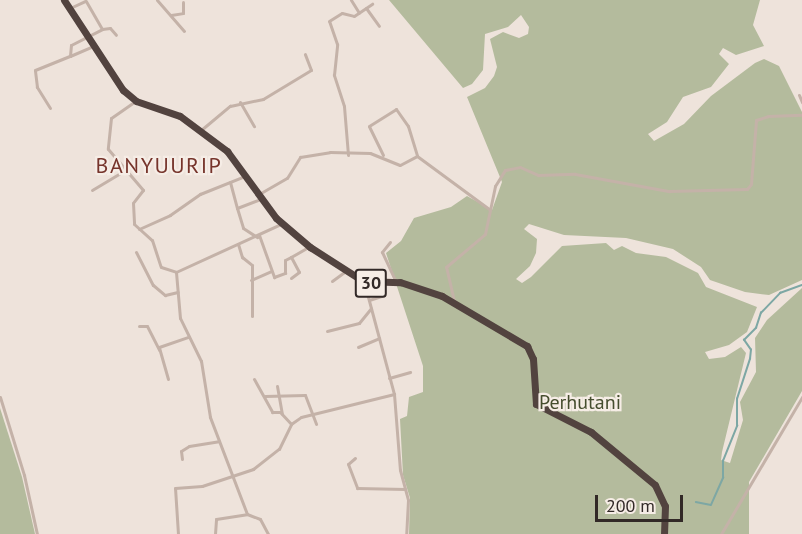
<!DOCTYPE html>
<html>
<head>
<meta charset="utf-8">
<style>
  body { margin:0 }
  #map { position:relative; width:802px; height:534px; overflow:hidden; background:#eee3db; font-family:"PT Sans",sans-serif }
  div>[style] { position:absolute }
  [style*='--x'] { left:calc(var(--x)*1px); top:calc(var(--y)*1px); width:calc(var(--w)*1px); rotate:calc(var(--a)*1deg) }
  .green>* { inset:0; background:#b4bb9d }
  .stream>* { height:1.5px; margin:-0.75px; padding:0 0.75px; transform-origin:0.75px; border-radius:0.75px; background:#7da7a4 }
  .street>* { height:3px; margin:-1.5px; padding:0 1.5px; transform-origin:1.5px; border-radius:1.5px; background:#c4b2a8 }
  .highway>* { height:7px; margin:-3.5px; padding:0 3.5px; transform-origin:3.5px; border-radius:3.5px; background:#52433f }
  span { translate:-50% -50%; white-space:nowrap; text-align:center; line-height:1.15; -webkit-text-stroke:4.5px #f6ede6; paint-order:stroke }
  .shield-label span { padding:2px 4px; background:#f6ede6; border:2px solid; border-radius:4px; -webkit-text-stroke-width:0 }
  .shield-label { font-size:18px; color:#322927; font-weight:700 }
  .park-label { font-size:20px; color:#454d2e }
  .quarter-label { font-size:22px; color:#76342b; letter-spacing:1.5px }
  .scale { position:absolute; left:595px; top:495px; width:88px; height:27px; box-sizing:border-box; border:3px solid #322927; border-top:0; padding-left:8px; font-size:18px; line-height:21px; white-space:nowrap; color:#322927; -webkit-text-stroke:4px #f6ede6; paint-order:stroke }
</style>
</head>
<body>
<div id="map">
  <div class="green">
    <i style="clip-path:polygon(389px 0,760px 0,753px 25px,764px 46px,736px 55px,723px 48px,719px 54px,729px 64px,711px 87px,683px 97px,667px 122px,648px 134px,654px 141px,684px 124px,711px 96px,755px 63px,764px 59px,779px 66px,802px 112px,802px 280px,769px 295px,745px 292px,710px 280px,701px 267px,673px 249px,626px 238px,564px 235px,529px 224px,524px 229px,537px 239px,536px 253px,530px 266px,516px 279px,522px 283px,531px 277px,562px 246px,606px 243px,614px 250px,622px 246px,636px 253px,666px 257px,698px 273px,706px 287px,757px 307px,747px 332px,729px 345px,705px 352px,709px 359px,725px 357px,741px 347px,746px 353px,722px 452px,721px 460px,730px 463px,743px 420px,740px 402px,756px 372px,755px 338px,767px 320px,802px 288px,802px 391px,749px 482px,749px 534px,409px 534px,410px 498px,403px 475px,400px 419px,407px 416px,409px 397px,423px 392px,423px 366px,386px 253px,401px 241px,414px 218px,451px 207px,467px 196px,492px 210px,502px 182px,467px 97px,485px 88px,494px 76px,497px 67px,490px 39px,503px 32px,519px 38px,528px 34px,529px 27px,521px 15px,508px 27px,485px 34px,483px 70px,472px 84px,463px 88px)"></i>
    <i style="clip-path:polygon(0 408px,22px 477px,35px 534px,0 534px)"></i>
  </div>
  <div class="stream">
    <i style="--x:696;--y:502;--w:15;--a:11"></i>
    <i style="--x:711;--y:505;--w:30;--a:-66"></i>
    <i style="--x:723;--y:478;--w:17;--a:-90"></i>
    <i style="--x:723;--y:461;--w:38;--a:-68"></i>
    <i style="--x:737;--y:426;--w:27;--a:-90"></i>
    <i style="--x:737;--y:399;--w:42;--a:-72"></i>
    <i style="--x:750;--y:359;--w:9;--a:-84"></i>
    <i style="--x:751;--y:350;--w:12;--a:-125"></i>
    <i style="--x:744;--y:340;--w:17;--a:-45"></i>
    <i style="--x:756;--y:328;--w:16;--a:-72"></i>
    <i style="--x:761;--y:313;--w:28;--a:-46"></i>
    <i style="--x:780;--y:293;--w:23;--a:-20"></i>
  </div>
  <div class="street">
    <i style="--x:157;--y:0;--w:41;--a:48.9"></i>
    <i style="--x:351;--y:0;--w:15;--a:58"></i>
    <i style="--x:70;--y:8;--w:17;--a:-25"></i>
    <i style="--x:366;--y:8;--w:22;--a:54"></i>
    <i style="--x:171;--y:15;--w:12;--a:-9"></i>
    <i style="--x:183;--y:13;--w:11;--a:-90"></i>
    <i style="--x:102;--y:29;--w:8;--a:-7"></i>
    <i style="--x:110;--y:28;--w:9;--a:49"></i>
    <i style="--x:70;--y:56;--w:25;--a:-23"></i>
    <i style="--x:799;--y:95;--w:8;--a:67"></i>
    <i style="--x:134;--y:102;--w:28;--a:145"></i>
    <i style="--x:111;--y:118;--w:31;--a:96"></i>
    <i style="--x:108;--y:149;--w:54;--a:49.5"></i>
    <i style="--x:143;--y:190;--w:16;--a:128"></i>
    <i style="--x:133;--y:203;--w:21;--a:87"></i>
    <i style="--x:134;--y:224;--w:24;--a:42"></i>
    <i style="--x:152;--y:240;--w:28;--a:72"></i>
    <i style="--x:161;--y:267;--w:16;--a:18"></i>
    <i style="--x:240;--y:102;--w:28;--a:60"></i>
    <i style="--x:50;--y:108;--w:25;--a:-122"></i>
    <i style="--x:37;--y:87;--w:17;--a:-97"></i>
    <i style="--x:35;--y:70;--w:38;--a:-22"></i>
    <i style="--x:70;--y:56;--w:11;--a:-85"></i>
    <i style="--x:71;--y:45;--w:35;--a:-27"></i>
    <i style="--x:102;--y:29;--w:32;--a:-120"></i>
    <i style="--x:201;--y:130;--w:38;--a:-40"></i>
    <i style="--x:230;--y:106;--w:34;--a:-12"></i>
    <i style="--x:263;--y:99;--w:56;--a:-31.1"></i>
    <i style="--x:311;--y:70;--w:17;--a:-111"></i>
    <i style="--x:348;--y:155;--w:49;--a:-94.7"></i>
    <i style="--x:344;--y:106;--w:33;--a:-108"></i>
    <i style="--x:334;--y:75;--w:31;--a:-84"></i>
    <i style="--x:337;--y:44;--w:24;--a:-109"></i>
    <i style="--x:329;--y:21;--w:15;--a:-32"></i>
    <i style="--x:342;--y:13;--w:12;--a:14"></i>
    <i style="--x:354;--y:16;--w:22;--a:-34"></i>
    <i style="--x:383;--y:155;--w:32;--a:-116"></i>
    <i style="--x:369;--y:126;--w:32;--a:-32"></i>
    <i style="--x:396;--y:109;--w:21;--a:55"></i>
    <i style="--x:408;--y:126;--w:31;--a:73"></i>
    <i style="--x:230;--y:182;--w:27;--a:75"></i>
    <i style="--x:237;--y:208;--w:25;--a:-21"></i>
    <i style="--x:92;--y:190;--w:39;--a:-31"></i>
    <i style="--x:259;--y:194;--w:32;--a:-30"></i>
    <i style="--x:287;--y:178;--w:25;--a:-58"></i>
    <i style="--x:300;--y:157;--w:30;--a:-9"></i>
    <i style="--x:330;--y:152;--w:40;--a:1.4"></i>
    <i style="--x:370;--y:153;--w:32;--a:22"></i>
    <i style="--x:400;--y:165;--w:19;--a:-28"></i>
    <i style="--x:417;--y:156;--w:89;--a:36.4"></i>
    <i style="--x:237;--y:208;--w:21;--a:73"></i>
    <i style="--x:243;--y:228;--w:17;--a:33"></i>
    <i style="--x:139;--y:229;--w:34;--a:-24"></i>
    <i style="--x:170;--y:215;--w:37;--a:-35"></i>
    <i style="--x:200;--y:194;--w:48;--a:-21.8"></i>
    <i style="--x:259;--y:235;--w:45;--a:70.3"></i>
    <i style="--x:274;--y:277;--w:12;--a:-20"></i>
    <i style="--x:285;--y:273;--w:13;--a:-90"></i>
    <i style="--x:285;--y:260;--w:7;--a:-27"></i>
    <i style="--x:390;--y:242;--w:13;--a:129"></i>
    <i style="--x:382;--y:252;--w:31;--a:65"></i>
    <i style="--x:238;--y:244;--w:14;--a:73"></i>
    <i style="--x:242;--y:257;--w:13;--a:39"></i>
    <i style="--x:252;--y:265;--w:51;--a:90"></i>
    <i style="--x:136;--y:252;--w:37;--a:63"></i>
    <i style="--x:153;--y:285;--w:16;--a:40"></i>
    <i style="--x:165;--y:295;--w:13;--a:-13"></i>
    <i style="--x:291;--y:278;--w:10;--a:-37"></i>
    <i style="--x:299;--y:272;--w:17;--a:-118"></i>
    <i style="--x:291;--y:257;--w:20;--a:-30"></i>
    <i style="--x:251;--y:280;--w:22;--a:-24"></i>
    <i style="--x:332;--y:281;--w:19;--a:-36"></i>
    <i style="--x:364;--y:282;--w:116;--a:75"></i>
    <i style="--x:394;--y:394;--w:76;--a:85.5"></i>
    <i style="--x:400;--y:470;--w:31;--a:75"></i>
    <i style="--x:408;--y:500;--w:34;--a:93"></i>
    <i style="--x:369;--y:300;--w:16;--a:-18"></i>
    <i style="--x:384;--y:295;--w:11;--a:-105"></i>
    <i style="--x:454;--y:301;--w:35;--a:-103"></i>
    <i style="--x:446;--y:267;--w:51;--a:-40.2"></i>
    <i style="--x:485;--y:234;--w:49;--a:-78.2"></i>
    <i style="--x:495;--y:186;--w:19;--a:-58"></i>
    <i style="--x:505;--y:170;--w:15;--a:-11"></i>
    <i style="--x:520;--y:167;--w:20;--a:24"></i>
    <i style="--x:538;--y:175;--w:37;--a:-2"></i>
    <i style="--x:575;--y:174;--w:96;--a:10.3"></i>
    <i style="--x:669;--y:191;--w:78;--a:-1.5"></i>
    <i style="--x:747;--y:189;--w:6;--a:-51"></i>
    <i style="--x:751;--y:184;--w:64;--a:-85.5"></i>
    <i style="--x:756;--y:120;--w:13;--a:-18"></i>
    <i style="--x:768;--y:116;--w:34;--a:-2"></i>
    <i style="--x:139;--y:326;--w:8;--a:0"></i>
    <i style="--x:147;--y:326;--w:27;--a:63"></i>
    <i style="--x:327;--y:331;--w:33;--a:-14"></i>
    <i style="--x:359;--y:323;--w:19;--a:-51"></i>
    <i style="--x:358;--y:347;--w:23;--a:-23"></i>
    <i style="--x:389;--y:378;--w:22;--a:-16"></i>
    <i style="--x:168;--y:379;--w:33;--a:-106"></i>
    <i style="--x:159;--y:347;--w:31;--a:-19"></i>
    <i style="--x:254;--y:379;--w:38;--a:61"></i>
    <i style="--x:272;--y:412;--w:8;--a:0"></i>
    <i style="--x:280;--y:412;--w:16;--a:47"></i>
    <i style="--x:277;--y:386;--w:28;--a:80"></i>
    <i style="--x:265;--y:396;--w:40;--a:-1.4"></i>
    <i style="--x:305;--y:395;--w:31;--a:69"></i>
    <i style="--x:0;--y:397;--w:82;--a:72.9"></i>
    <i style="--x:24;--y:475;--w:60;--a:77.6"></i>
    <i style="--x:355;--y:458;--w:9;--a:139"></i>
    <i style="--x:348;--y:464;--w:26;--a:69"></i>
    <i style="--x:357;--y:488;--w:48;--a:1.2"></i>
    <i style="--x:182;--y:459;--w:8;--a:-97"></i>
    <i style="--x:181;--y:451;--w:9;--a:-32"></i>
    <i style="--x:189;--y:446;--w:30;--a:-9"></i>
    <i style="--x:178;--y:534;--w:46;--a:-93.7"></i>
    <i style="--x:175;--y:488;--w:27;--a:-4"></i>
    <i style="--x:202;--y:486;--w:54;--a:-18.4"></i>
    <i style="--x:253;--y:469;--w:33;--a:-38"></i>
    <i style="--x:279;--y:449;--w:28;--a:-64"></i>
    <i style="--x:291;--y:424;--w:12;--a:-35"></i>
    <i style="--x:301;--y:417;--w:96;--a:-13.9"></i>
    <i style="--x:215;--y:534;--w:15;--a:-86"></i>
    <i style="--x:216;--y:519;--w:31;--a:-9"></i>
    <i style="--x:268;--y:534;--w:17;--a:-118"></i>
    <i style="--x:260;--y:519;--w:14;--a:-159"></i>
    <i style="--x:247;--y:514;--w:104;--a:-110.9"></i>
    <i style="--x:210;--y:417;--w:57;--a:-99.1"></i>
    <i style="--x:201;--y:361;--w:48;--a:-116"></i>
    <i style="--x:180;--y:318;--w:46;--a:-95"></i>
    <i style="--x:176;--y:272;--w:115;--a:-24.6"></i>
    <i style="--x:721;--y:534;--w:159;--a:-59.4"></i>
  </div>
  <div class="highway">
    <i style="--x:64;--y:0;--w:108;--a:56.8"></i>
    <i style="--x:123;--y:90;--w:17;--a:40"></i>
    <i style="--x:136;--y:101;--w:46;--a:18.8"></i>
    <i style="--x:180;--y:116;--w:59;--a:36.7"></i>
    <i style="--x:227;--y:151;--w:83;--a:53.8"></i>
    <i style="--x:276;--y:218;--w:45;--a:40.5"></i>
    <i style="--x:310;--y:247;--w:63;--a:32.7"></i>
    <i style="--x:363;--y:281;--w:37;--a:2"></i>
    <i style="--x:400;--y:282;--w:44;--a:18.4"></i>
    <i style="--x:442;--y:296;--w:99;--a:30.5"></i>
    <i style="--x:527;--y:346;--w:14;--a:65"></i>
    <i style="--x:533;--y:359;--w:45;--a:86.2"></i>
    <i style="--x:536;--y:404;--w:62;--a:27"></i>
    <i style="--x:591;--y:432;--w:83;--a:39.6"></i>
    <i style="--x:655;--y:485;--w:23;--a:65"></i>
    <i style="--x:665;--y:506;--w:28;--a:92"></i>
  </div>
  <div class="shield-label">
    <span style="left:371px;top:283px">30</span>
  </div>
  <div class="park-label">
    <span style="left:580px;top:402px">Perhutani</span>
  </div>
  <div class="quarter-label">
    <span style="left:159px;top:166px">BANYUURIP</span>
  </div>
  <div class="scale">200 m</div>
</div>
</body>
</html>
